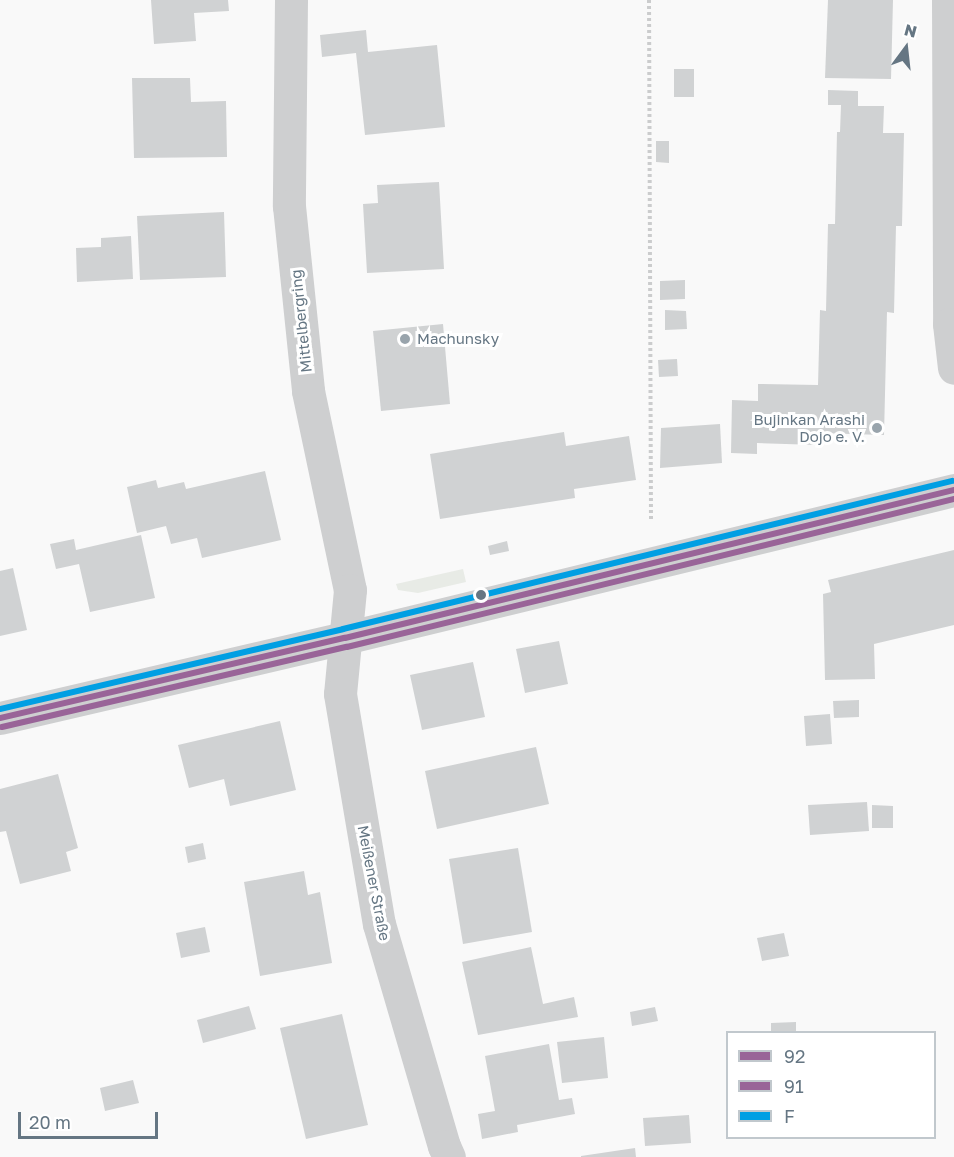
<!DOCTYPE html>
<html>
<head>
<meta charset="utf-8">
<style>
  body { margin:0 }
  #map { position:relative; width:954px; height:1157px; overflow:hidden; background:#f9f9f9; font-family:"Golos Text",sans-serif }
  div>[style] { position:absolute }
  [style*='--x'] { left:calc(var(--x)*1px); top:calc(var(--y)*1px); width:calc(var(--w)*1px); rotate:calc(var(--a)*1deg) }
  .green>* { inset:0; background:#e8ebe6 }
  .building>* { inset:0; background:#d0d2d3 }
  .path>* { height:4px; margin-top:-2px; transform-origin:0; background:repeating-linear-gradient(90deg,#cbcccd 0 3px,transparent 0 6px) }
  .minor>* { height:33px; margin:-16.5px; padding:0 16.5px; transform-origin:16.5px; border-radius:16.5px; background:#cecfd0 }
  .bus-1>* { height:6px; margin:-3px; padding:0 3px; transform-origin:3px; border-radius:3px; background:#996498 }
  .bus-2>* { height:6px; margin:-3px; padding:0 3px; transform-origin:3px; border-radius:3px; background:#996498 }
  .bus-3>* { height:6px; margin:-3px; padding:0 3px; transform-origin:3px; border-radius:3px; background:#009fe3 }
  .dots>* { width:16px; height:16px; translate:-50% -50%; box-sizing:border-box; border:3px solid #fff; border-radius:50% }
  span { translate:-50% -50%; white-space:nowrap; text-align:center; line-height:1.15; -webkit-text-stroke:6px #fff; paint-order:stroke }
  .street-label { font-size:15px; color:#657683 }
  .poi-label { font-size:15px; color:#657683 }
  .left { translate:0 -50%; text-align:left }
  .right { translate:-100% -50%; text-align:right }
  .legend { position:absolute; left:726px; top:1031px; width:210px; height:108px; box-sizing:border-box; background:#fff; border:2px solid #c1c8cd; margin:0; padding:8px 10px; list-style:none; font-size:18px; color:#657683 }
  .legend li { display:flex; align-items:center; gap:12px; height:30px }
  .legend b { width:30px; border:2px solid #c1c8cd }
  .north { position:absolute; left:876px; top:18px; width:60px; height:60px; -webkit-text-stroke:4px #fff; paint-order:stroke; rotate:15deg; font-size:16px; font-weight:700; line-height:24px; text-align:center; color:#657683 }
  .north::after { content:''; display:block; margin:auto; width:21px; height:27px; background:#657683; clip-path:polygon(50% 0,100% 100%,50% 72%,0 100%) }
  .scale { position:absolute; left:18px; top:1112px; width:140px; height:27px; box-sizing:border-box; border:3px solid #657683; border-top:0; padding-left:8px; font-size:18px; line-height:21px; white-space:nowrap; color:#657683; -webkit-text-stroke:4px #fff; paint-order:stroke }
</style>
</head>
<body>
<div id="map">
  <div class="green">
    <i style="clip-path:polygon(463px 569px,466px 582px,418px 593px,398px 590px,396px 584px)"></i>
  </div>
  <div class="building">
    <i style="clip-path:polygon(151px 0,228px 0,229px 11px,194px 13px,196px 41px,154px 44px)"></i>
    <i style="clip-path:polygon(828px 0,893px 0,891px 79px,825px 78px)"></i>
    <i style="clip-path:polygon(366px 30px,368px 52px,437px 45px,445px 127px,365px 135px,356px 53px,322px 57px,320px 35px)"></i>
    <i style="clip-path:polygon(674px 69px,694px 69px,694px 97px,674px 97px)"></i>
    <i style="clip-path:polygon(132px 78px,190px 78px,191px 102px,226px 101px,227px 157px,134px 158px)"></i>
    <i style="clip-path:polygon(828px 90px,858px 91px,858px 106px,884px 106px,883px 133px,904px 133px,902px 226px,896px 226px,894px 313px,887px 312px,884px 435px,817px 433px,817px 445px,757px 443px,757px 454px,731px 453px,732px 400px,758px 401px,758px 384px,818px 385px,820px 310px,826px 311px,828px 224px,835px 224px,837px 132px,840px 132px,841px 105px,828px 105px)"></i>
    <i style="clip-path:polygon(656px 141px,669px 141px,669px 163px,656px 162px)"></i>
    <i style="clip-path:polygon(439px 182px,444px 269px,367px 273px,363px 204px,378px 203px,377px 185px)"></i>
    <i style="clip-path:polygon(224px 212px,226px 277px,140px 280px,137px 216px)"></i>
    <i style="clip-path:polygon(131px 236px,133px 279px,77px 282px,76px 248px,101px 247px,101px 238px)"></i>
    <i style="clip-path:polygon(685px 280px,685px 299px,660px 300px,660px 281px)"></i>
    <i style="clip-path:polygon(665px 310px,686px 311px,687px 329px,665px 330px)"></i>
    <i style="clip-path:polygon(443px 324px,450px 404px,381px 411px,373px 331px)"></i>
    <i style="clip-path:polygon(677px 359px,678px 376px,659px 377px,658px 360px)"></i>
    <i style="clip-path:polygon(720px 424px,722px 463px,660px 468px,661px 428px)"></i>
    <i style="clip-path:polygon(564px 432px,566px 446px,629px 436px,636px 480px,574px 489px,575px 498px,440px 519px,430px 454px)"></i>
    <i style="clip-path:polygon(265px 471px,281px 540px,202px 558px,197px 538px,171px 544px,166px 526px,137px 533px,127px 487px,156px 480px,158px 488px,184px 482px,186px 489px)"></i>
    <i style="clip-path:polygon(141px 535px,155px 598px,90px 612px,79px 564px,56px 569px,50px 544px,74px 539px,76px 550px)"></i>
    <i style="clip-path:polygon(507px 541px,509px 551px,490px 555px,488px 546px)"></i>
    <i style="clip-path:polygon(954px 550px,954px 625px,874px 644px,875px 679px,825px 680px,823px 594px,831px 592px,828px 580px)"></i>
    <i style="clip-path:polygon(13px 568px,27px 630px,0 636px,0 571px)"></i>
    <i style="clip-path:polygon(559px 641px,568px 684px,525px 693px,516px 649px)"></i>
    <i style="clip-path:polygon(473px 662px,485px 717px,422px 730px,410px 675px)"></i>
    <i style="clip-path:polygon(859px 700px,859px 717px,834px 718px,833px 701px)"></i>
    <i style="clip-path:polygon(830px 714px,832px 744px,806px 746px,804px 716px)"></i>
    <i style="clip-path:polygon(280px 721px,296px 790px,230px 806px,224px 779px,189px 788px,178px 745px)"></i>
    <i style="clip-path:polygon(536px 747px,549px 804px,437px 829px,425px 771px)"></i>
    <i style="clip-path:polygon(58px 774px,78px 848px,66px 852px,71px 871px,20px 884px,6px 831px,0 832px,0 789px)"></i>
    <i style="clip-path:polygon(867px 802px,869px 831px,810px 835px,808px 805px)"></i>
    <i style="clip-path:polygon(872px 805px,893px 806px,893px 828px,872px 828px)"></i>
    <i style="clip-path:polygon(203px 843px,206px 859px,188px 863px,185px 847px)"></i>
    <i style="clip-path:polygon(518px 848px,532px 932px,463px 944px,449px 859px)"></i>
    <i style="clip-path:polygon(304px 871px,308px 895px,320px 892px,332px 963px,260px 976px,244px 882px)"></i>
    <i style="clip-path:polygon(205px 927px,210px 952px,181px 958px,176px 933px)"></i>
    <i style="clip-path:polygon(784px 933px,789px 956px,762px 961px,757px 938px)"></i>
    <i style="clip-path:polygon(531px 947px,543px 1004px,574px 997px,578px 1017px,478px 1035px,462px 962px)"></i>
    <i style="clip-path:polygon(249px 1006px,256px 1029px,203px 1043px,197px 1020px)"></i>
    <i style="clip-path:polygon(655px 1007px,658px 1021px,632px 1026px,630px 1012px)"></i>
    <i style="clip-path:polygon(342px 1014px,368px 1125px,306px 1139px,280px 1028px)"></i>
    <i style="clip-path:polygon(796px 1022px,796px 1032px,771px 1032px,771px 1023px)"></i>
    <i style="clip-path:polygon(604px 1037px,608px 1078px,562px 1083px,557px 1042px)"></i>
    <i style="clip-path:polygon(549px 1044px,559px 1100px,572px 1098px,575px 1114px,517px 1125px,518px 1132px,482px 1139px,478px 1114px,495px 1111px,485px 1056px)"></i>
    <i style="clip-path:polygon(133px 1080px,139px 1103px,105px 1111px,100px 1088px)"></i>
    <i style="clip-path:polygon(689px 1115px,691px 1143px,645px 1146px,643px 1118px)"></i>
    <i style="clip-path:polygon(635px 1148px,636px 1157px,581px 1157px,581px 1156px)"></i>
  </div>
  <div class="path">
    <i style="--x:649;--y:0;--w:520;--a:89.78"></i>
  </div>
  <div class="minor">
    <i style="--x:291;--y:0;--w:206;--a:90.6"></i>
    <i style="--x:289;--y:206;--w:186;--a:84.1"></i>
    <i style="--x:308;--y:391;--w:203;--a:78.1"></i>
    <i style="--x:350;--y:590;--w:104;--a:95.5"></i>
    <i style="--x:340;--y:694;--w:233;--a:80.4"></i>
    <i style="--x:379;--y:924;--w:231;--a:73.7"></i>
    <i style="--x:444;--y:1146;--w:12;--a:66"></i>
    <i style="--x:948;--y:0;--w:324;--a:89.8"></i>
    <i style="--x:949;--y:324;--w:44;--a:83.5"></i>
    <i style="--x:0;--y:718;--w:354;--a:-13.1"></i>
    <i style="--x:345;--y:638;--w:627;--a:-13.66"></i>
  </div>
  <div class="bus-1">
    <i style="--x:0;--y:718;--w:354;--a:-13.1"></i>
    <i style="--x:345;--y:638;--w:627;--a:-13.66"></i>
  </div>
  <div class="bus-2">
    <i style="--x:2;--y:727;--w:354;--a:-13.1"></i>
    <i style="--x:347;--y:647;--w:625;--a:-13.7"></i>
  </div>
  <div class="bus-3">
    <i style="--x:0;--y:709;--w:352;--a:-13.1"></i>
    <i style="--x:343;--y:629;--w:627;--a:-13.66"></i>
  </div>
  <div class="dots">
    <i style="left:405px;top:339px;background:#99a4ac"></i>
    <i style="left:877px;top:428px;background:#99a4ac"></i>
    <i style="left:481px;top:595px;background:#657683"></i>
  </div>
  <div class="street-label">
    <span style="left:301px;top:321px;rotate:-96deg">Mittelbergring</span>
    <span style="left:374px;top:883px;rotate:79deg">Meißener Straße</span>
  </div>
  <div class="poi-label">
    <span class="left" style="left:417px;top:339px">Machunsky</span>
    <span class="right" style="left:865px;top:428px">Bujinkan Arashi<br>Dojo e. V.</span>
  </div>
  <ul class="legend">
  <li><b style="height:8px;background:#996498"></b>92</li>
  <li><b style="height:8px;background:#996498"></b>91</li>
  <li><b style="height:8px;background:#009fe3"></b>F</li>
  </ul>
  <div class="north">N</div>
  <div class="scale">20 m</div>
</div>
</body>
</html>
